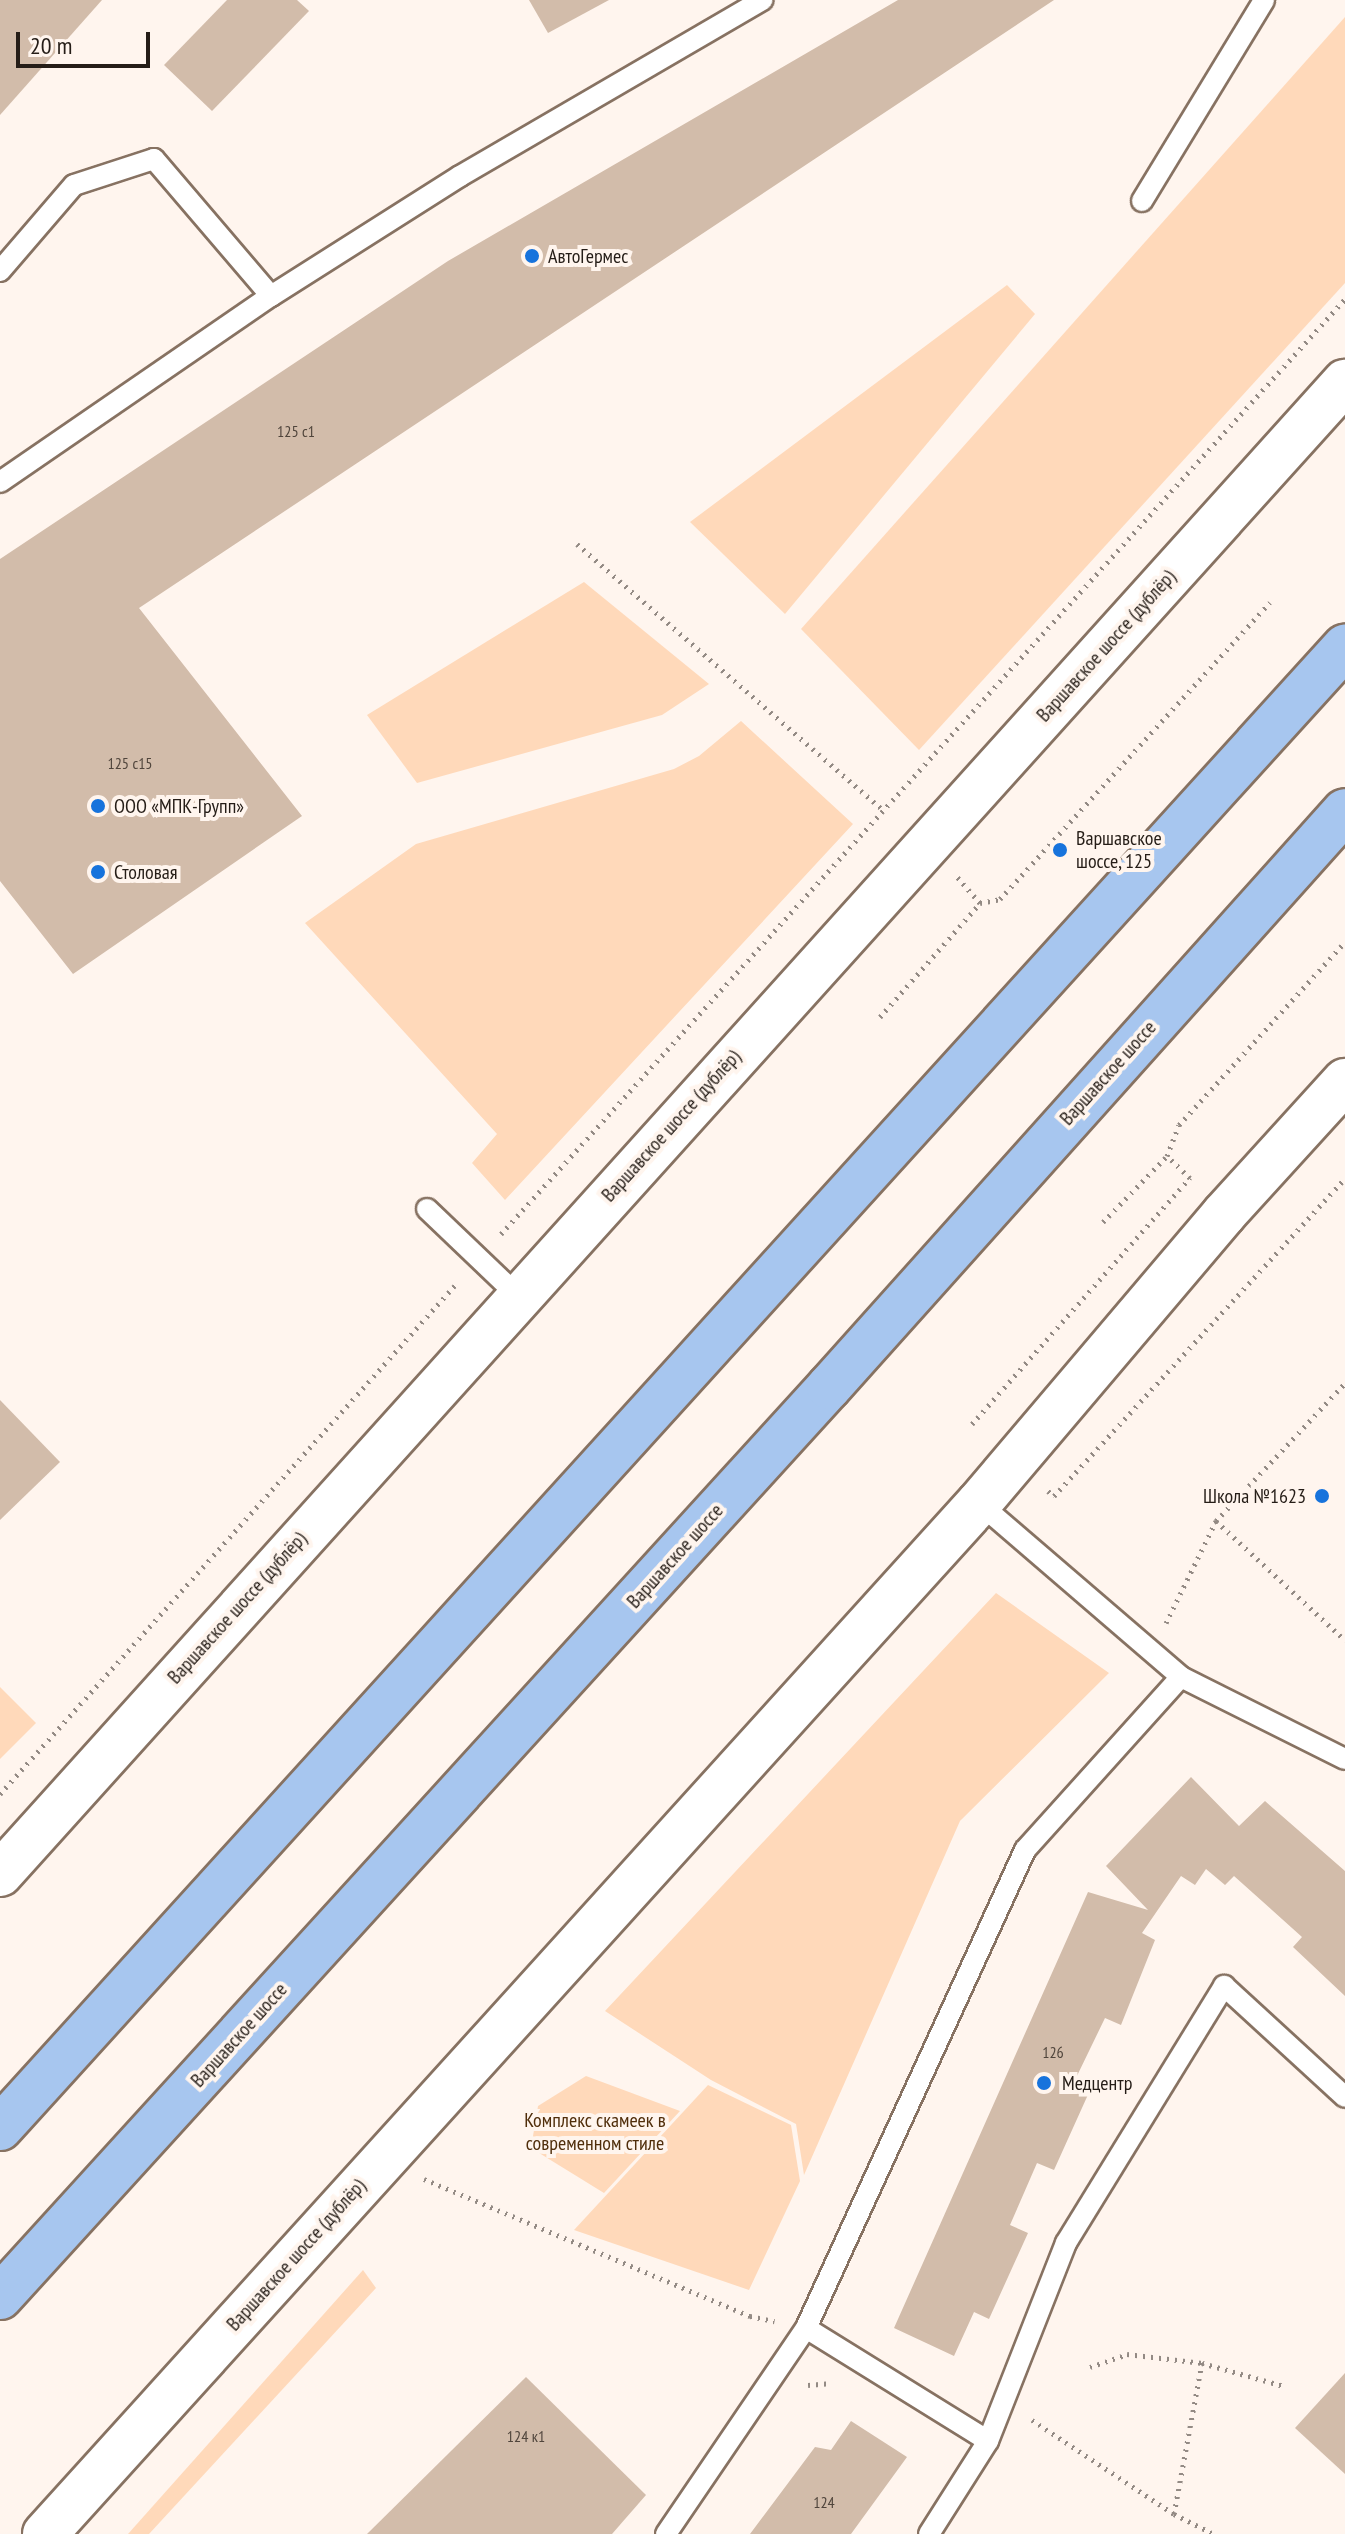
<!DOCTYPE html>
<html>
<head>
<meta charset="utf-8">
<style>
  body { margin:0 }
  #map { position:relative; width:1345px; height:2534px; overflow:hidden; background:#fff5ee; font-family:"PT Sans Narrow",sans-serif }
  div>[style] { position:absolute }
  [style*='--x'] { left:calc(var(--x)*1px); top:calc(var(--y)*1px); width:calc(var(--w)*1px); rotate:calc(var(--a)*1deg) }
  .green>* { inset:0; background:#ffd9ba }
  .building>* { inset:0; background:#d2bcaa }
  .path>* { height:5px; margin-top:-2.5px; transform-origin:0; background:repeating-linear-gradient(90deg,#938a84 0 2px,transparent 0 8px) }
  .roads { filter:drop-shadow(2px 0 #877262) drop-shadow(-2px 0 #877262) drop-shadow(0 2px #877262) drop-shadow(0 -2px #877262) }
  .lane>* { height:20px; margin:-10px; padding:0 10px; transform-origin:10px; border-radius:10px; background:#fff }
  .secondary>* { height:44px; margin:-22px; padding:0 22px; transform-origin:22px; border-radius:22px; background:#fff }
  .primary>* { height:44px; margin:-22px; padding:0 22px; transform-origin:22px; border-radius:22px; background:#a7c6ef }
  .dots>* { width:22px; height:22px; translate:-50% -50%; box-sizing:border-box; border:4px solid #fff5ee; border-radius:50% }
  span { translate:-50% -50%; white-space:nowrap; text-align:center; line-height:1.15; -webkit-text-stroke:8px #fff5ee; paint-order:stroke }
  .number-label { font-size:16px; color:#50453c }
  .number-label span { -webkit-text-stroke-width:0 }
  .poi-label { font-size:20px; color:#251d17 }
  .left { translate:0 -50%; text-align:left }
  .right { translate:-100% -50%; text-align:right }
  .street-label { font-size:20px; color:#251d17 }
  .park-label { font-size:20px; color:#502e0b }
  .scale { position:absolute; left:16px; top:32px; width:134px; height:36px; box-sizing:border-box; border:4px solid #251d17; border-top:0; padding-left:10px; font-size:24px; line-height:28px; white-space:nowrap; color:#251d17; -webkit-text-stroke:6px #fff5ee; paint-order:stroke }
</style>
</head>
<body>
<div id="map">
  <div class="green">
    <i style="clip-path:polygon(1345px 17px,1345px 283px,919px 750px,801px 629px)"></i>
    <i style="clip-path:polygon(1007px 285px,1035px 314px,785px 614px,690px 522px)"></i>
    <i style="clip-path:polygon(584px 582px,709px 684px,662px 715px,417px 783px,367px 715px)"></i>
    <i style="clip-path:polygon(741px 721px,853px 824px,505px 1200px,472px 1163px,497px 1134px,305px 923px,416px 844px,674px 769px,699px 756px)"></i>
    <i style="clip-path:polygon(996px 1593px,1109px 1673px,960px 1821px,804px 2175px,796px 2124px,711px 2080px,605px 2011px)"></i>
    <i style="clip-path:polygon(0 1687px,36px 1723px,0 1759px)"></i>
    <i style="clip-path:polygon(586px 2076px,680px 2111px,604px 2193px,531px 2148px,538px 2106px)"></i>
    <i style="clip-path:polygon(708px 2085px,791px 2125px,800px 2181px,749px 2290px,574px 2230px)"></i>
    <i style="clip-path:polygon(363px 2270px,376px 2288px,149px 2534px,128px 2534px)"></i>
  </div>
  <div class="building">
    <i style="clip-path:polygon(0 0,102px 0,0 115px)"></i>
    <i style="clip-path:polygon(227px 0,297px 0,309px 11px,212px 111px,164px 65px)"></i>
    <i style="clip-path:polygon(529px 0,609px 0,548px 33px)"></i>
    <i style="clip-path:polygon(898px 0,1054px 0,139px 608px,302px 816px,73px 974px,0 881px,0 559px,448px 261px)"></i>
    <i style="clip-path:polygon(0 1400px,60px 1462px,0 1520px)"></i>
    <i style="clip-path:polygon(1191px 1777px,1239px 1826px,1265px 1801px,1345px 1871px,1345px 1996px,1293px 1947px,1302px 1937px,1234px 1876px,1225px 1885px,1206px 1869px,1195px 1885px,1181px 1876px,1142px 1933px,1155px 1940px,1121px 2025px,1105px 2018px,1075px 2080px,1091px 2088px,1054px 2170px,1037px 2163px,1010px 2225px,1028px 2233px,989px 2319px,974px 2312px,954px 2356px,894px 2328px,1088px 1892px,1148px 1910px,1106px 1866px)"></i>
    <i style="clip-path:polygon(1345px 2373px,1345px 2474px,1295px 2428px)"></i>
    <i style="clip-path:polygon(526px 2377px,646px 2495px,612px 2534px,367px 2534px)"></i>
    <i style="clip-path:polygon(851px 2421px,907px 2457px,851px 2534px,750px 2534px,815px 2447px,831px 2450px)"></i>
  </div>
  <div class="path">
    <i style="--x:577;--y:544;--w:405;--a:41"></i>
    <i style="--x:980;--y:903;--w:20;--a:-11"></i>
    <i style="--x:1000;--y:899;--w:401;--a:-47.7"></i>
    <i style="--x:880;--y:1017;--w:152;--a:-48.7"></i>
    <i style="--x:980;--y:903;--w:35;--a:-131"></i>
    <i style="--x:1103;--y:1222;--w:92;--a:-45.9"></i>
    <i style="--x:1167;--y:1156;--w:33;--a:-69"></i>
    <i style="--x:1179;--y:1125;--w:247;--a:-47.8"></i>
    <i style="--x:501;--y:1234;--w:1260;--a:-47.93"></i>
    <i style="--x:972;--y:1424;--w:329;--a:-48.5"></i>
    <i style="--x:1190;--y:1178;--w:32;--a:-136"></i>
    <i style="--x:1048;--y:1491;--w:8;--a:40"></i>
    <i style="--x:1054;--y:1496;--w:431;--a:-47.5"></i>
    <i style="--x:1216;--y:1521;--w:176;--a:42.7"></i>
    <i style="--x:1166;--y:1623;--w:114;--a:-63.9"></i>
    <i style="--x:1216;--y:1521;--w:189;--a:-46.9"></i>
    <i style="--x:0;--y:1794;--w:686;--a:-48.19"></i>
    <i style="--x:424;--y:2179;--w:354;--a:22.8"></i>
    <i style="--x:750;--y:2316;--w:25;--a:12"></i>
    <i style="--x:1090;--y:2367;--w:39;--a:-19"></i>
    <i style="--x:1127;--y:2354;--w:76;--a:6.8"></i>
    <i style="--x:1202;--y:2363;--w:85;--a:15.7"></i>
    <i style="--x:808;--y:2385;--w:21;--a:-5"></i>
    <i style="--x:1032;--y:2420;--w:170;--a:33.5"></i>
    <i style="--x:1174;--y:2514;--w:45;--a:26.6"></i>
    <i style="--x:1174;--y:2514;--w:154;--a:-79.5"></i>
  </div>
  <div class="roads">
    <div class="lane">
      <i style="--x:1142;--y:201;--w:235;--a:-58.7"></i>
      <i style="--x:0;--y:271;--w:113;--a:-49.3"></i>
      <i style="--x:74;--y:185;--w:84;--a:-18"></i>
      <i style="--x:154;--y:159;--w:180;--a:49.5"></i>
      <i style="--x:271;--y:296;--w:224;--a:-32.4"></i>
      <i style="--x:460;--y:176;--w:350;--a:-30.2"></i>
      <i style="--x:0;--y:482;--w:329;--a:-34.5"></i>
      <i style="--x:427;--y:1209;--w:124;--a:43.7"></i>
      <i style="--x:979;--y:1503;--w:267;--a:40.7"></i>
      <i style="--x:1181;--y:1677;--w:183;--a:26.6"></i>
      <i style="--x:806;--y:2328;--w:214;--a:31.8"></i>
      <i style="--x:988;--y:2441;--w:110;--a:122.4"></i>
      <i style="--x:988;--y:2441;--w:213;--a:-68.5"></i>
      <i style="--x:1066;--y:2243;--w:302;--a:-58.4"></i>
      <i style="--x:1224;--y:1986;--w:164;--a:42.5"></i>
      <i style="--x:666;--y:2534;--w:249;--a:-55.8"></i>
      <i style="--x:806;--y:2328;--w:526;--a:-65.38"></i>
      <i style="--x:1025;--y:1850;--w:233;--a:-48"></i>
    </div>
    <div class="secondary">
      <i style="--x:0;--y:1874;--w:2009;--a:-47.97"></i>
      <i style="--x:45;--y:2534;--w:1391;--a:-47.83"></i>
      <i style="--x:979;--y:1503;--w:379;--a:-49.7"></i>
      <i style="--x:1224;--y:1214;--w:180;--a:-47.7"></i>
    </div>
    <div class="primary">
      <i style="--x:0;--y:2128;--w:2001;--a:-47.76"></i>
      <i style="--x:0;--y:2297;--w:1231;--a:-47.67"></i>
      <i style="--x:829;--y:1387;--w:773;--a:-48.14"></i>
    </div>
  </div>
  <div class="dots">
    <i style="left:532px;top:256px;background:#1773dc"></i>
    <i style="left:98px;top:806px;background:#1773dc"></i>
    <i style="left:1060px;top:850px;background:#1773dc"></i>
    <i style="left:98px;top:872px;background:#1773dc"></i>
    <i style="left:1322px;top:1496px;background:#1773dc"></i>
    <i style="left:1044px;top:2083px;background:#1773dc"></i>
  </div>
  <div class="number-label">
    <span style="left:296px;top:431px">125 с1</span>
    <span style="left:130px;top:763px">125 с15</span>
    <span style="left:1053px;top:2052px">126</span>
    <span style="left:526px;top:2436px">124 к1</span>
    <span style="left:824px;top:2502px">124</span>
  </div>
  <div class="poi-label">
    <span class="left" style="left:548px;top:256px">АвтоГермес</span>
    <span class="left" style="left:114px;top:806px">ООО «МПК-Групп»</span>
    <span class="left" style="left:1076px;top:850px">Варшавское<br>шоссе, 125</span>
    <span class="left" style="left:114px;top:872px">Столовая</span>
    <span class="right" style="left:1306px;top:1496px">Школа №1623</span>
    <span class="left" style="left:1062px;top:2083px">Медцентр</span>
  </div>
  <div class="street-label">
    <span style="left:1106px;top:646px;rotate:-48deg">Варшавское шоссе (дублёр)</span>
    <span style="left:1108px;top:1073px;rotate:-48deg">Варшавское шоссе</span>
    <span style="left:671px;top:1126px;rotate:-48deg">Варшавское шоссе (дублёр)</span>
    <span style="left:675px;top:1556px;rotate:-48deg">Варшавское шоссе</span>
    <span style="left:237px;top:1608px;rotate:-48deg">Варшавское шоссе (дублёр)</span>
    <span style="left:239px;top:2035px;rotate:-48deg">Варшавское шоссе</span>
    <span style="left:296px;top:2255px;rotate:-48deg">Варшавское шоссе (дублёр)</span>
  </div>
  <div class="park-label">
    <span style="left:595px;top:2132px">Комплекс скамеек в<br>современном стиле</span>
  </div>
  <div class="scale">20 m</div>
</div>
</body>
</html>
